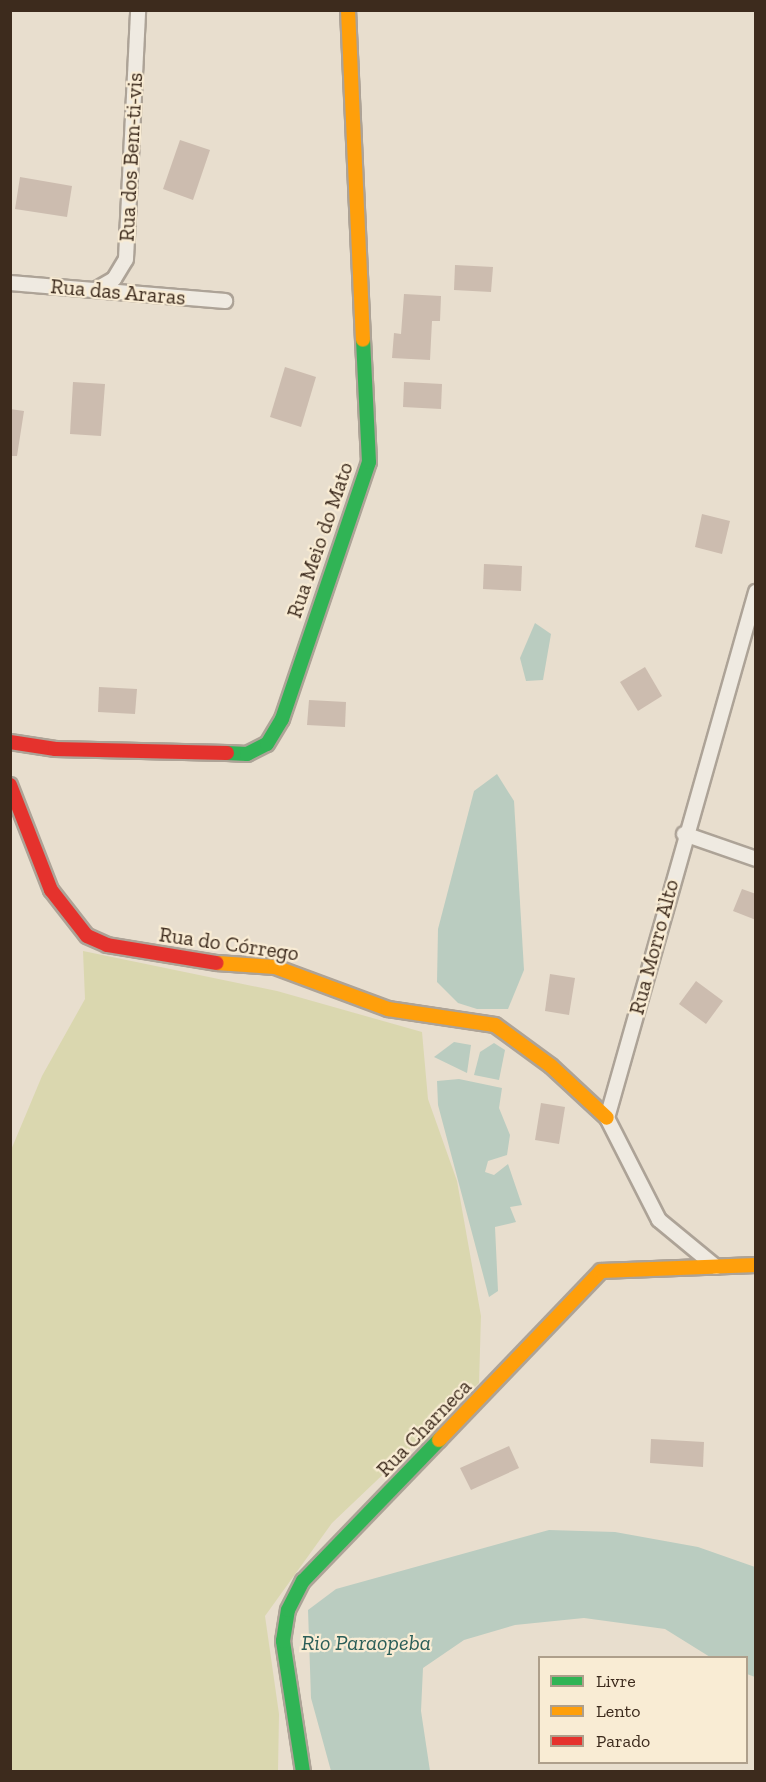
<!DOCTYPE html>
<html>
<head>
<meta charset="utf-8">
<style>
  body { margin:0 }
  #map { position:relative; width:766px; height:1782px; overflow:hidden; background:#e8dece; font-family:"Zilla Slab",serif }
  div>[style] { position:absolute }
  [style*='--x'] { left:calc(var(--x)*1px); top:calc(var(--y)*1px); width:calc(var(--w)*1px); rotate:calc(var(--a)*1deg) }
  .green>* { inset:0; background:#dad7af }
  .water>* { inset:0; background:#baccc0 }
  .building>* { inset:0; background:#ccbcaf }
  .roads { filter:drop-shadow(2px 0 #ada397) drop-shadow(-2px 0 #ada397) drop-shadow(0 2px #ada397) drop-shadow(0 -2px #ada397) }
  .street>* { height:14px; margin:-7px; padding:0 7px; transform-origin:7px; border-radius:7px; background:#efeae1 }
  .fast>* { height:14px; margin:-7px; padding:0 7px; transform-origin:7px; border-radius:7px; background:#30b455 }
  .slow>* { height:14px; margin:-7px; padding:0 7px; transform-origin:7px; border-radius:7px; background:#ff9f0a }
  .jam>* { height:14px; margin:-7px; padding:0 7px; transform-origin:7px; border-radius:7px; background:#e5322d }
  span { translate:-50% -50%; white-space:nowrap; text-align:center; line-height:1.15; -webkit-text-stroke:4.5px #f9ecd4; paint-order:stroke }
  .street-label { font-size:21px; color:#3d2b1d }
  .water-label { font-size:22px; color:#2b5e58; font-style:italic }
  .frame { position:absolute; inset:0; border:12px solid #3d2b1d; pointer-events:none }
  .legend { position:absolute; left:538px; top:1656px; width:210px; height:108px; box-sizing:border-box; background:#f9ecd4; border:2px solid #ae9f8b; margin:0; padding:8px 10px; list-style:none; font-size:18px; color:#3d2b1d }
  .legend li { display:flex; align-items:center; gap:12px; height:30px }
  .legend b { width:30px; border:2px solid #ae9f8b }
</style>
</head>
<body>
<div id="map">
  <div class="green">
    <i style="clip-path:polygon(83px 951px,277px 991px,422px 1032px,428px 1099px,457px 1181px,481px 1316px,479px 1383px,332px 1523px,265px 1616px,279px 1714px,278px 1771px,11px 1771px,11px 1150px,42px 1076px,85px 999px)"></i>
  </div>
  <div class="water">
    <i style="clip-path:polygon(535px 623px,551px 634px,543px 680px,526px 681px,520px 658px)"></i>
    <i style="clip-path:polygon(497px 774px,514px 801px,524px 970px,508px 1009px,477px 1009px,458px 1003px,437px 982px,438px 929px,474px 791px)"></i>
    <i style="clip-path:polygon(454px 1042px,471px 1045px,467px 1073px,434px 1057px)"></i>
    <i style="clip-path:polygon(494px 1043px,505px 1050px,499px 1080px,474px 1075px,480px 1052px)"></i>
    <i style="clip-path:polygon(459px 1079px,502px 1088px,499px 1108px,510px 1135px,507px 1155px,488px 1161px,485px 1172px,494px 1175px,508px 1164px,522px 1205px,510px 1207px,516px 1222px,495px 1227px,498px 1291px,489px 1297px,438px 1105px,437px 1081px)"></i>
    <i style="clip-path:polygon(549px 1530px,615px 1532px,698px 1547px,755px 1567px,755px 1677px,747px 1674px,746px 1658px,710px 1657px,665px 1629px,584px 1618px,515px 1625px,464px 1640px,423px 1668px,421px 1711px,430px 1771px,331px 1771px,311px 1698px,308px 1610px,336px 1589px)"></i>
  </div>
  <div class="building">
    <i style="clip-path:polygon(180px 140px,210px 150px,193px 200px,163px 189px)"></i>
    <i style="clip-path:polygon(20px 177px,72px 186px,67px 217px,15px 209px)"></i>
    <i style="clip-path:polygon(455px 265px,493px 267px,491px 292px,454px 290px)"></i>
    <i style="clip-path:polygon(404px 294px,441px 296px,440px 321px,432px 321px,430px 360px,392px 358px,394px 333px,401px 334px)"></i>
    <i style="clip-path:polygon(285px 367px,316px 377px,301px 427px,270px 417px)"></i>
    <i style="clip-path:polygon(73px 382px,105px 384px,101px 436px,70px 434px)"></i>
    <i style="clip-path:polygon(404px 382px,442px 384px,441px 409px,403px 407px)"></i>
    <i style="clip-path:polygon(10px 409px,24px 411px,17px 456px,10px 456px)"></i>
    <i style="clip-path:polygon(702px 514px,730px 521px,722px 554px,695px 547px)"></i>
    <i style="clip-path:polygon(484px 564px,522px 566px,521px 591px,483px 589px)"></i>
    <i style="clip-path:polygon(645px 667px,662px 696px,638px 711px,620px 682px)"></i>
    <i style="clip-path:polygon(99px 687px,137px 689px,135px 714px,98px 712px)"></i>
    <i style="clip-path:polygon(309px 700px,346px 702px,345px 727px,307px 725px)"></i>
    <i style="clip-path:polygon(742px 889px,756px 894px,756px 920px,733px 911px)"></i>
    <i style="clip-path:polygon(550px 974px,575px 978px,569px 1015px,545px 1011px)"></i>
    <i style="clip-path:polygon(696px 981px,723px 1001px,706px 1024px,679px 1004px)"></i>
    <i style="clip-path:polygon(541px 1103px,565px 1107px,559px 1144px,535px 1140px)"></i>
    <i style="clip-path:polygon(651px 1439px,704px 1442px,703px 1467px,650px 1463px)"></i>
    <i style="clip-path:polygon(509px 1446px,519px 1468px,471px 1490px,460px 1468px)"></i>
  </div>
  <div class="roads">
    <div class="street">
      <i style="--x:10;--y:283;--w:216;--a:4.8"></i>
      <i style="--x:95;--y:290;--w:22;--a:-30"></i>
      <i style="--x:114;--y:279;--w:23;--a:-59"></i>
      <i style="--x:126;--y:259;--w:249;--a:-87.2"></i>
      <i style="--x:684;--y:834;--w:76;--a:19.1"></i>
      <i style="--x:716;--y:1267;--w:74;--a:-140.5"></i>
      <i style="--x:659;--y:1220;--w:114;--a:-117"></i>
      <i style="--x:607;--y:1118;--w:547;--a:-74.18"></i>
    </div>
    <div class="fast">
      <i style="--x:227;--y:753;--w:20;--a:3"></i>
      <i style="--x:247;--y:754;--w:22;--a:-27"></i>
      <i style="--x:267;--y:744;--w:29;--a:-59"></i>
      <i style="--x:282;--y:719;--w:271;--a:-71.3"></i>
      <i style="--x:369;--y:462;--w:122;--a:-92.8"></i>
      <i style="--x:303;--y:1772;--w:133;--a:-98.7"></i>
      <i style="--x:283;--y:1641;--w:31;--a:-81"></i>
      <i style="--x:288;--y:1610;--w:33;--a:-63"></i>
      <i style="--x:303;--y:1581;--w:196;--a:-46"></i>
    </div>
    <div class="slow">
      <i style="--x:348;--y:10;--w:330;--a:87.4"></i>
      <i style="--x:217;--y:963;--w:58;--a:3.9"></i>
      <i style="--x:275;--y:967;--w:121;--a:20.4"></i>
      <i style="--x:388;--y:1009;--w:108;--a:8.5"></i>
      <i style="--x:495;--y:1025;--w:69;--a:36.2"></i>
      <i style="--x:551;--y:1066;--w:76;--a:42.9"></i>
      <i style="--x:439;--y:1440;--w:234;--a:-46.2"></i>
      <i style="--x:601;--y:1271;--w:155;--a:-2.2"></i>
    </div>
    <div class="jam">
      <i style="--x:10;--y:742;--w:46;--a:8.8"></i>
      <i style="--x:55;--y:749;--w:172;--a:1.3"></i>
      <i style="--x:10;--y:785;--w:113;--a:68.7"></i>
      <i style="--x:51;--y:890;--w:58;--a:52"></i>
      <i style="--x:87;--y:936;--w:22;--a:24"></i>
      <i style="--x:107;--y:945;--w:111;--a:9.3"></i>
    </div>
  </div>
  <div class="street-label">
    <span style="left:131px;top:157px;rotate:-87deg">Rua dos Bem-ti-vis</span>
    <span style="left:118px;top:292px;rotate:5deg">Rua das Araras</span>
    <span style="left:320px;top:540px;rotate:-71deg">Rua Meio do Mato</span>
    <span style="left:229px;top:944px;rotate:8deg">Rua do Córrego</span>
    <span style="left:654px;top:947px;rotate:-75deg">Rua Morro Alto</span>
    <span style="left:424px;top:1428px;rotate:-46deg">Rua Charneca</span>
  </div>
  <div class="water-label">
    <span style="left:366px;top:1643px">Rio Paraopeba</span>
  </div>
  <div class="frame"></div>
  <ul class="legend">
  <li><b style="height:8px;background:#30b455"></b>Livre</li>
  <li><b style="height:8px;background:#ff9f0a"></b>Lento</li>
  <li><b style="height:8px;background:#e5322d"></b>Parado</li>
  </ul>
</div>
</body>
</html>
